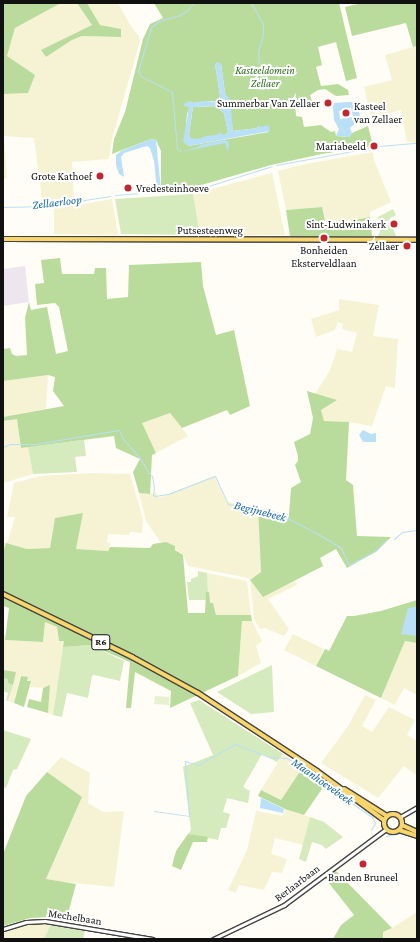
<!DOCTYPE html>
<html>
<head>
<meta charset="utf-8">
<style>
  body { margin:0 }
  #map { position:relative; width:420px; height:942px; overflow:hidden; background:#fffdf5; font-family:"Crimson Pro",serif }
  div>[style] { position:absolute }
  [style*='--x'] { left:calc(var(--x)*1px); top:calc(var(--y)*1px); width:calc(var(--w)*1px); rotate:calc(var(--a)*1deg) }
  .industrial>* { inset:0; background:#eee6ef }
  .farmland>* { inset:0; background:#f6f3d4 }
  .green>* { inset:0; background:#d5ebbd }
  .forest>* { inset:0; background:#b9dc9c }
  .pitch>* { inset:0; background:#e6f2cf }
  .water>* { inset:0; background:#b9e0f7 }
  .stream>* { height:1px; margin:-0.5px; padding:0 0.5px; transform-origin:0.5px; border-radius:0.5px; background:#b9e0f7 }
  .roads { filter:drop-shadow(1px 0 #444) drop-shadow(-1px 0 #444) drop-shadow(0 1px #444) drop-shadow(0 -1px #444) }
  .minor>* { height:3px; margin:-1.5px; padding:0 1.5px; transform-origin:1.5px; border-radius:1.5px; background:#fff }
  .major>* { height:4px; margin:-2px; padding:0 2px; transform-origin:2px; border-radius:2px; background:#f9d66b }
  .major>.ring { margin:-2px; padding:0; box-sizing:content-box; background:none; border:4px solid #f9d66b; border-radius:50% }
  .dots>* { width:11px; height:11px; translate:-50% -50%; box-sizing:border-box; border:2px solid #fff; border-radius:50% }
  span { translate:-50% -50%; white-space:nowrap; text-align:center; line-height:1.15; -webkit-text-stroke:4px #fff; paint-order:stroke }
  .shield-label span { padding:1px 3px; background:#fff; border:1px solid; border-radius:3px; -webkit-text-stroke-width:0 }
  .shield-label { font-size:10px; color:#111; font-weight:700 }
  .park-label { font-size:11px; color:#2f6b1f; font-style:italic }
  .poi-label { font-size:11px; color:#111 }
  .right { translate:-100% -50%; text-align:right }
  .left { translate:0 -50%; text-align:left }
  .street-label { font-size:11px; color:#111 }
  .water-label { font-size:12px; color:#1768a6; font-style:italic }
  .frame { position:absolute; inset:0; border:4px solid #111; pointer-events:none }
</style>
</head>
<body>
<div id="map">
  <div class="industrial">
    <i style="clip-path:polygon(25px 266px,29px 302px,3px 306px,3px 269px)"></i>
  </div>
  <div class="farmland">
    <i style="clip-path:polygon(61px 3px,77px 3px,92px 25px,42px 50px,46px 57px,72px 40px,82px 36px,121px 37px,121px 29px,100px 25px,87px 3px,118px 3px,129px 23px,139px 37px,140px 41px,112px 139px,109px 159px,72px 162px,74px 200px,43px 206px,34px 138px,4px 136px,7px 178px,3px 179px,3px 94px,28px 93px,7px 56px,15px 28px)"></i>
    <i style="clip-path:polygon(417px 46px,417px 143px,407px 142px,401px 110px,371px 118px,364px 87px,392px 80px,385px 55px)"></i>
    <i style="clip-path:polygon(373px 152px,374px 160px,391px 202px,370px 212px,370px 217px,326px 226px,321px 207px,286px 210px,278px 171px,306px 164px)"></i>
    <i style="clip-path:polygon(272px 173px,285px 235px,200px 235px,193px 194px)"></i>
    <i style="clip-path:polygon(112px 199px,118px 235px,54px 234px,54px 209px)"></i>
    <i style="clip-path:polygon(339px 299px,379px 305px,373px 336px,398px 339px,395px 388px,386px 386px,372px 426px,349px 422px,324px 421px,321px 410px,336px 400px,315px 394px,330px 370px,337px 349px,352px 352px,357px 333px,342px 329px,343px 324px,338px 322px,335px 330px,316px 337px,311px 319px,339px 310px)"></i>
    <i style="clip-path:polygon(48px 375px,46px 409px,3px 417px,3px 381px)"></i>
    <i style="clip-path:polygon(170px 413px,188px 436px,156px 453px,141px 423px)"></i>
    <i style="clip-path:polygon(17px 418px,21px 448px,28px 447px,33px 474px,3px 483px,3px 421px)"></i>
    <i style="clip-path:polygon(91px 473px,130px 474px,143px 520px,142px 533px,130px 532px,129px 535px,108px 534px,107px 542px,110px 543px,108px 551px,75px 549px,83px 514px,55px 518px,50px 548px,27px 549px,6px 543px,3px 553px,3px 542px,6px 543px,8px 540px,15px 517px,7px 517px,14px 483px,40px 476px)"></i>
    <i style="clip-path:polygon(214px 476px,227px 502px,258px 508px,261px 572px,250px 580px,263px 596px,295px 581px,297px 585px,268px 599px,289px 629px,284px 636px,265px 628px,260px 629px,254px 619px,250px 580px,248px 578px,188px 566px,183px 555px,166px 542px,161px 543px,146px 521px,139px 493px,150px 494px,156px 492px,159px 498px)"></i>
    <i style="clip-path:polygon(207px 573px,247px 581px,251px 615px,216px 615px,213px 603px,210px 603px,208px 592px)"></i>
    <i style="clip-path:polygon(242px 621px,252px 621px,262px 641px,256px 646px,261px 663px,238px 676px)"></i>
    <i style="clip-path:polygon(45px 622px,57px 627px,59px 641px,64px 641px,53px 715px,48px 713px,50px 686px,43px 688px,30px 687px,31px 682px,27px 681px,27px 677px,20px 676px,14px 703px,8px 701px,16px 672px,3px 670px,3px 635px,6px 635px,5px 640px,43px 642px)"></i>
    <i style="clip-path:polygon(293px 634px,324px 649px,316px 666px,284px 650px)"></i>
    <i style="clip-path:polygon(405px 641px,417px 643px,417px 695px,404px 688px,395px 705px,381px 698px)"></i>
    <i style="clip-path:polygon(365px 695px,376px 700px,362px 726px,372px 732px,389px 707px,415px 720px,407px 735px,417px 741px,417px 776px,404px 766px,378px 798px,321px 763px,348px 726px)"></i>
    <i style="clip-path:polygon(283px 754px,303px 767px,281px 800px,261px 790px)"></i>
    <i style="clip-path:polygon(61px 757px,90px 773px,88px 803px,103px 812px,124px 811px,114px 887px,46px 880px,82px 797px,47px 772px)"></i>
    <i style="clip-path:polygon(285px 809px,310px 817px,303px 845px,275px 838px,271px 854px,287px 859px,282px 873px,272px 872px,264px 890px,239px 885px,236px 893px,228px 890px,247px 850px,256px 811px,283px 816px)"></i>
    <i style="clip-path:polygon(417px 912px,417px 939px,382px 938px,383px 932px,392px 928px)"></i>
    <i style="clip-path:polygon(34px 923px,51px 924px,44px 939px,3px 939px,3px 932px)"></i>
  </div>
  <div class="green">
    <i style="clip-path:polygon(193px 194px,200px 235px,121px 234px,115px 199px)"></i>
    <i style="clip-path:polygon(393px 209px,396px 215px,390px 218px,387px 223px,390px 227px,393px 228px,396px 236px,377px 237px,380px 232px,378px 217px)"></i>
    <i style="clip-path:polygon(84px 440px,86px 456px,75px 457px,77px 472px,33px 474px,28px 447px)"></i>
    <i style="clip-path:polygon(198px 571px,207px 573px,208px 592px,206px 592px,206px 600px,189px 600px,187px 582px,191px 582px,191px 579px,198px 576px)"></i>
    <i style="clip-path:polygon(90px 645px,124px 661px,120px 681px,94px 675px,92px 676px,88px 698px,67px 693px,62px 717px,53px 715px,63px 647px)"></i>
    <i style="clip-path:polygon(272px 665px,274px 712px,251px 714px,217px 692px)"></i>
    <i style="clip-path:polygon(3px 678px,9px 679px,8px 683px,13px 685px,8px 701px,6px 700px,8px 693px,3px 691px)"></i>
    <i style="clip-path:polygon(199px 700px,283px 754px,277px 762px,262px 754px,243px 787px,250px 791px,248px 803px,227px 798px,223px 812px,230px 814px,226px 828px,221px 828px,218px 840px,188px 834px,191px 830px,183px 767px,213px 755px,190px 703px)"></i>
    <i style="clip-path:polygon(3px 730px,31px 739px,17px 769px,13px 770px,6px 788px,3px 787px)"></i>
    <i style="clip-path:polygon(310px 817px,324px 822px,343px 837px,326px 849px,322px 845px,312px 842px,306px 862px,299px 859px)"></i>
    <i style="clip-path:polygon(51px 924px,85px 930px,83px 939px,44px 939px)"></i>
  </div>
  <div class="forest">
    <i style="clip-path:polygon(3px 3px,61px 3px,15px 28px,7px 56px,35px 75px,28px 93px,3px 94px)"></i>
    <i style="clip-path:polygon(77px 3px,87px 3px,100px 25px,121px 29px,121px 37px,82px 36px,72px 40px,46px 57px,41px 50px,92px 25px)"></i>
    <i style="clip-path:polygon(evenodd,154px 3px,339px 3px,357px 78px,346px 81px,336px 42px,318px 47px,322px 65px,316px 67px,321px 86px,338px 84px,348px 90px,349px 95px,336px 96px,325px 89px,318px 90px,310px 95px,313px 104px,308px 106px,306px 101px,295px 103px,296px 116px,302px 117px,304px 127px,321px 125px,331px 132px,335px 131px,336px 136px,349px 137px,352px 133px,368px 126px,373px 146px,322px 154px,271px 165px,191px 188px,161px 191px,161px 151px,156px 140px,151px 139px,112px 154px,114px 139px,125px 112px,143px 39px,150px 24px,163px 18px,154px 3px,215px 64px,221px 64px,225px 93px,231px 107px,230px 113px,233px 131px,257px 128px,258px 126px,269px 132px,188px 146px,186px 124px,187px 114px,192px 103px,211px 101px,218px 102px,220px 95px,215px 64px)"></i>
    <i style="clip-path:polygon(362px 3px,417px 3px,417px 46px,413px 47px,406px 23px,352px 36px,345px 7px)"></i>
    <i style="clip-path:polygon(220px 106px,220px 110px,224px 113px,228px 132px,225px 135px,194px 140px,190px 138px,189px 134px,193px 107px)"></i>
    <i style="clip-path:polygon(322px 207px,326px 226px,370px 217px,372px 236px,290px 236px,286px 210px)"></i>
    <i style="clip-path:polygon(60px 258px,62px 274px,94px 274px,95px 268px,106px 268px,107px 299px,128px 297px,129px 265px,201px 262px,203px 286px,216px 335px,234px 330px,250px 406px,230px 415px,227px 410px,182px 428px,170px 413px,142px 423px,156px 453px,152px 455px,150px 494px,139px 493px,133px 472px,140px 459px,116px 448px,114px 436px,21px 448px,17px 419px,3px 421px,3px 417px,64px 406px,53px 391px,55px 377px,48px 375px,3px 381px,3px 349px,10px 348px,12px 354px,16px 356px,27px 355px,25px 318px,29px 302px,31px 310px,47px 307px,56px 354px,68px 351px,59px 307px,55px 303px,37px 305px,35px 284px,44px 283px,41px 260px)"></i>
    <i style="clip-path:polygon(307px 391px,337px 400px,321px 410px,324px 421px,349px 422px,346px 480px,353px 485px,357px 536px,391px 537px,377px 551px,347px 568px,336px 549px,320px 558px,323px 566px,263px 597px,250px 580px,261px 572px,258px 508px,289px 515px,291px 488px,301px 482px,295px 465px,298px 461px,298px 456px,294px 442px,310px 434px,313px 418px)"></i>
    <i style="clip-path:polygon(83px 513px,76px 549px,108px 551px,110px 547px,150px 548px,153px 544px,166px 542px,175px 546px,175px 550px,183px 555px,188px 613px,205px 613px,206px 592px,209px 592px,210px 603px,213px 603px,216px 615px,251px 615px,252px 621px,242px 621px,238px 676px,170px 708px,171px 691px,135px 672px,131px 708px,126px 708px,130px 662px,90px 645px,63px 647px,64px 641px,59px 641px,57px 627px,45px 622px,43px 642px,5px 640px,9px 608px,3px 606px,3px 553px,6px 543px,27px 549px,50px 548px,55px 518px)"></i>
    <i style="clip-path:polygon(417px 600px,417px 643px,405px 641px,381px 698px,316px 666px,325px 649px,329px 651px,347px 616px,354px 616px,381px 611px)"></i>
    <i style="clip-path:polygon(3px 670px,16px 672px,13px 685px,8px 683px,8px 679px,3px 678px)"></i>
    <i style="clip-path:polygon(21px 676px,28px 677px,27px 681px,31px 681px,24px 707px,14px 703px)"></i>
    <i style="clip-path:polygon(50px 685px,48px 713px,27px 707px,29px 699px,41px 702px,43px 688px)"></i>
    <i style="clip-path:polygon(303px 767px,326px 783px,304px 815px,285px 809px,258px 796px,261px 790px,281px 800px)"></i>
    <i style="clip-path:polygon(47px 772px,82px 797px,46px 879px,76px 884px,66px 921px,49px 917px,30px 918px,3px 926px,3px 854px,26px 796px)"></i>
    <i style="clip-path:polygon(188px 834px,208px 837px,207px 842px,193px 842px,181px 870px,172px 866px,176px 851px)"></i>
    <i style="clip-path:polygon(335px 870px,392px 928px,383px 932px,383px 939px,333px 939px,341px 925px,354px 915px,325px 878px)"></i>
  </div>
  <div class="pitch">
    <i style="clip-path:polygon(155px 696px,169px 697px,169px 705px,154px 704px)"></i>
  </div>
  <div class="water">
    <i style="clip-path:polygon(evenodd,217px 62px,221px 64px,225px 93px,230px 100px,233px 131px,257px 128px,259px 125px,260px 127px,269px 125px,270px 131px,188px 146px,183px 142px,189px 107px,184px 106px,184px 104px,189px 101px,195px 103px,201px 101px,203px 103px,203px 101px,218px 102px,220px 95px,215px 64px,217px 62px,219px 106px,220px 110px,224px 113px,228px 132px,225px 135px,219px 133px,217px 135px,207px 136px,198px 139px,190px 138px,189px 134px,193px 107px,219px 106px)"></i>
    <i style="clip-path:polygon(evenodd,348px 102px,353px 102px,358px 107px,360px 116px,358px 121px,350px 128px,352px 133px,349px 137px,336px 136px,339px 129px,334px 120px,333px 107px,334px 103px,348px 102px,351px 107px,353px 117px,340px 119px,339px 111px,347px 110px,351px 107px)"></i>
    <i style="clip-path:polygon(151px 139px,156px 140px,161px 190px,157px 191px,154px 161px,150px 148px,147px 146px,124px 153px,121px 157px,124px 177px,119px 174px,116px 165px,116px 155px,121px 151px)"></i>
    <i style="clip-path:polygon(225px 140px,229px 142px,228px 152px,225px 143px,181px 152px,198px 147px,200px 145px)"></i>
    <i style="clip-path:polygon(363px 430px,371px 434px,376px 433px,376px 442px,363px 442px,359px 435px)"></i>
    <i style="clip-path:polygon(417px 607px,417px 636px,401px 634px,408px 608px)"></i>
    <i style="clip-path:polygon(261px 798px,284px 809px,283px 813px,260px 808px)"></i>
  </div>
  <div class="stream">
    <i style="--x:251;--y:3;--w:24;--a:60"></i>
    <i style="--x:263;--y:24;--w:11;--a:90"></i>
    <i style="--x:263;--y:35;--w:17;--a:107"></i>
    <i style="--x:258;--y:51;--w:13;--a:86"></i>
    <i style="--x:260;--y:72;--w:17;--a:77"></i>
    <i style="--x:379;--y:146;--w:38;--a:-5"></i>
    <i style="--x:181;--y:151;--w:4;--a:-153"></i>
    <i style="--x:177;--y:149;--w:57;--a:-95"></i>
    <i style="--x:172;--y:92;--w:35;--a:-153"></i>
    <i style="--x:141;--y:76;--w:6;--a:-121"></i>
    <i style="--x:138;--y:71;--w:46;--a:-73.5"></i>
    <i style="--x:151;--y:27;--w:10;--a:-37"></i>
    <i style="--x:159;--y:21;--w:22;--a:-16"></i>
    <i style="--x:180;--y:15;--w:11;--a:-34"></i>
    <i style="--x:189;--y:9;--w:7;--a:-56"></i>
    <i style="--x:276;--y:165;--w:100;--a:-10.4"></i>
    <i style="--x:115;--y:195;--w:87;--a:-4.6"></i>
    <i style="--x:202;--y:188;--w:73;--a:-17.4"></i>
    <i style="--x:3;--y:207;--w:43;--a:-1.3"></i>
    <i style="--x:46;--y:206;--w:65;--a:-8.9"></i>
    <i style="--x:3;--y:447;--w:8;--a:-23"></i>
    <i style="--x:10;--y:444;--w:25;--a:0"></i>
    <i style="--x:35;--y:444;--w:85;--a:-9.5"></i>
    <i style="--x:119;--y:430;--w:10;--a:66"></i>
    <i style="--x:123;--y:439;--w:25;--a:48"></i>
    <i style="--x:140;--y:458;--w:16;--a:60"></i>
    <i style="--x:148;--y:472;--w:6;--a:45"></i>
    <i style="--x:152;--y:476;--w:11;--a:80"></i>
    <i style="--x:154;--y:487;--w:8;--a:97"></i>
    <i style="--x:153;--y:495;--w:2;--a:27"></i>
    <i style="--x:155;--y:496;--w:13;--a:-9"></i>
    <i style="--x:168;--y:494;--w:50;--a:-21"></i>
    <i style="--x:215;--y:476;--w:31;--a:65"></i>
    <i style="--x:228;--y:504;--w:54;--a:11.7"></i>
    <i style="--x:281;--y:515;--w:36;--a:27"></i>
    <i style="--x:313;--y:531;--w:33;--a:31"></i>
    <i style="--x:341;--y:548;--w:19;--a:65"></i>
    <i style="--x:349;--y:565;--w:30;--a:-28"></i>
    <i style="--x:375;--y:551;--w:16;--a:-45"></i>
    <i style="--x:394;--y:539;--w:11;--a:-41"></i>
    <i style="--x:402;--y:532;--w:15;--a:-8"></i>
    <i style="--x:154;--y:811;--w:35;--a:8"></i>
    <i style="--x:189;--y:816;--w:55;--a:-94.2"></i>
    <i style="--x:185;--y:761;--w:14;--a:17"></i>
    <i style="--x:198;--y:765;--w:43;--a:-29.6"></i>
    <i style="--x:235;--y:744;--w:36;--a:21"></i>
    <i style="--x:269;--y:757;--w:18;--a:3"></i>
    <i style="--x:287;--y:758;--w:103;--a:34.8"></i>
    <i style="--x:372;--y:817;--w:7;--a:63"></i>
    <i style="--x:375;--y:823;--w:8;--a:120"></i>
    <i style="--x:386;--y:836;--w:15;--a:-11"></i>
    <i style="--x:401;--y:833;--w:17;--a:17"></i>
  </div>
  <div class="roads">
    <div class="minor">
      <i style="--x:400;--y:817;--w:20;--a:-30"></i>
      <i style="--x:3;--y:929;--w:24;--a:-17"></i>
      <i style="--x:26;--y:922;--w:19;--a:-3"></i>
      <i style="--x:45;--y:921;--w:109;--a:9.5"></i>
      <i style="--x:213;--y:939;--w:79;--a:-25.6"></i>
      <i style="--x:284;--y:905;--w:127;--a:-36.7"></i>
    </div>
    <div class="major">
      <i style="--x:3;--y:239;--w:414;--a:0.1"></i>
      <i style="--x:3;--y:594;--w:144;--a:26"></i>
      <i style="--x:132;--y:657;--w:75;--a:28.6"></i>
      <i style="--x:198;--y:693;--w:142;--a:33.2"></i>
      <i style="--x:317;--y:771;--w:83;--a:36.2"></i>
      <i style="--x:344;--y:789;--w:51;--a:32.1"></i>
      <i class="ring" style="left:384px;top:814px;width:14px;height:14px"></i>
      <i style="--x:402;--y:825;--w:17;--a:25"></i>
      <i style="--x:399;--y:830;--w:19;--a:18"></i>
    </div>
  </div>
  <div class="dots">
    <i style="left:328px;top:103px;background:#c4262e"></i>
    <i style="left:346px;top:113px;background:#c4262e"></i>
    <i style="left:374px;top:146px;background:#c4262e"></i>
    <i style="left:100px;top:176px;background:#c4262e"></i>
    <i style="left:128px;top:188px;background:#c4262e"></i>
    <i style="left:394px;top:224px;background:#c4262e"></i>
    <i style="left:324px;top:238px;background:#c4262e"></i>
    <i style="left:407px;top:246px;background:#c4262e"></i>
    <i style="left:363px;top:864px;background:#c4262e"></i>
  </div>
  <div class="shield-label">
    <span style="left:101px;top:642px">R6</span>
  </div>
  <div class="park-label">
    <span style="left:265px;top:77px">Kasteeldomein<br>Zellaer</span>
  </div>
  <div class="poi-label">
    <span class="right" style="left:320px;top:103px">Summerbar Van Zellaer</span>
    <span class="left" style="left:354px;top:113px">Kasteel<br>van Zellaer</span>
    <span class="right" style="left:366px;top:146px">Mariabeeld</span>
    <span class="right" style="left:92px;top:176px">Grote Kathoef</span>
    <span class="left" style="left:136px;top:188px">Vredesteinhoeve</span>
    <span class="right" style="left:386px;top:224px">Sint-Ludwinakerk</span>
    <span class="right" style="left:399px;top:246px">Zellaer</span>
    <span style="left:324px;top:257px">Bonheiden<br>Eksterveldlaan</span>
    <span style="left:363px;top:877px">Banden Bruneel</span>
  </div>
  <div class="street-label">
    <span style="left:210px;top:230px">Putsesteenweg</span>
    <span style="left:297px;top:883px;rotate:-37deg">Berlaarbaan</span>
    <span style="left:75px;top:917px;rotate:9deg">Mechelbaan</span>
  </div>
  <div class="water-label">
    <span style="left:57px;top:203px;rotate:-7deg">Zellaerloop</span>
    <span style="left:260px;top:512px;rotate:14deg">Begijnebeek</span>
    <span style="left:322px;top:782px;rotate:35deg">Maanhoevebeek</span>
  </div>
  <div class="frame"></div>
</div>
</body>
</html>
